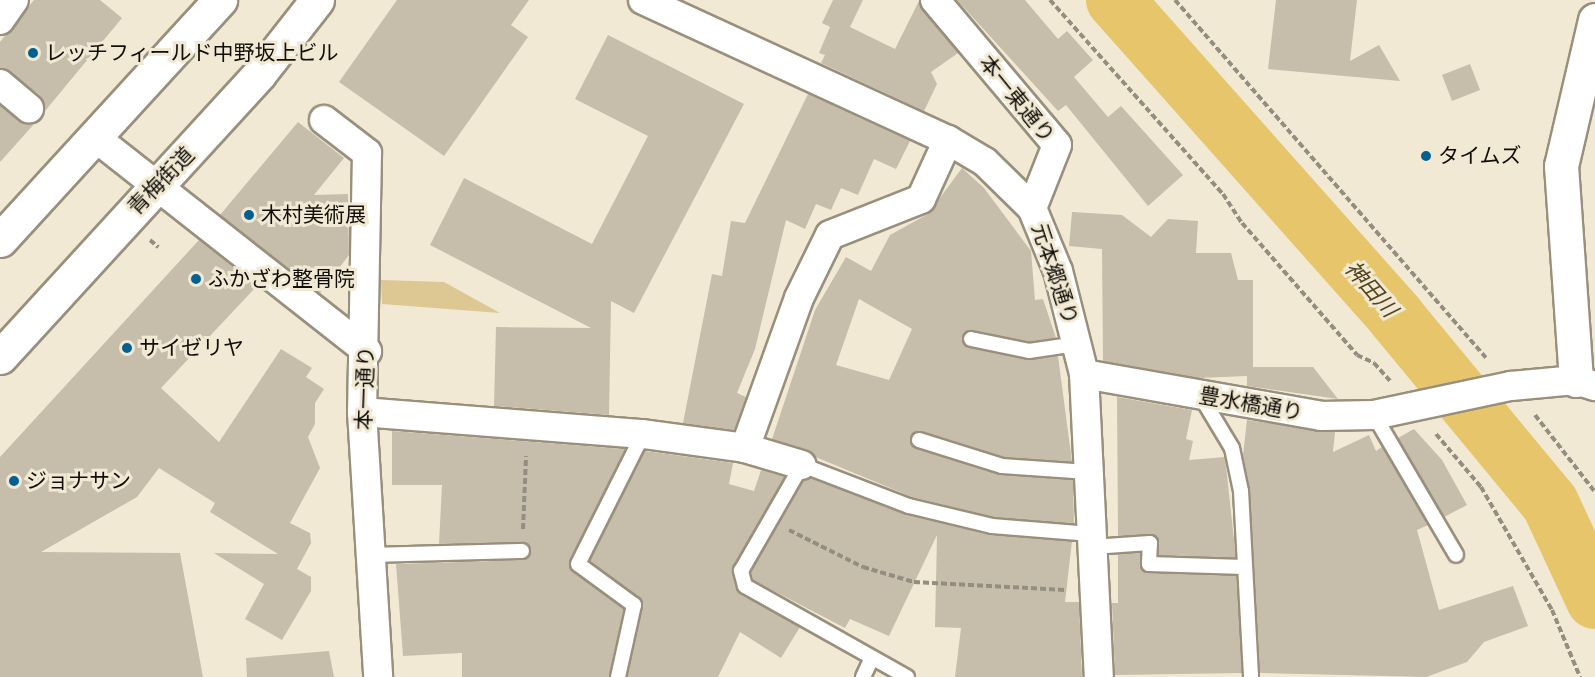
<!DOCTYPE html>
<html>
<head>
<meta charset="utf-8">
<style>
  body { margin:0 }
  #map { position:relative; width:1595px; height:677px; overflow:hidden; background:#f1e9d4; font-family:"Roboto Condensed","Noto Sans JP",sans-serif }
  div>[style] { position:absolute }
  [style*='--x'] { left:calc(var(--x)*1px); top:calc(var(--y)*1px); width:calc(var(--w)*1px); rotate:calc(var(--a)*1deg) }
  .green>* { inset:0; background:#ddc893 }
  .river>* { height:58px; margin:-29px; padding:0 29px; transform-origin:29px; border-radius:29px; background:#e6c56b }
  .building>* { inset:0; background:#c6beaa }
  .path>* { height:4px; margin-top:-2px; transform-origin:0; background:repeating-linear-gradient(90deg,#938e7f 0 6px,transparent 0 9px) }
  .roads { filter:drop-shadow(2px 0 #98907d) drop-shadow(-2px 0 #98907d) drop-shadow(0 2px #98907d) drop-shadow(0 -2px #98907d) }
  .service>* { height:14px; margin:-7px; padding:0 7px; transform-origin:7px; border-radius:7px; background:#fff }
  .minor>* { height:28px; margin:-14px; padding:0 14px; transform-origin:14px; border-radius:14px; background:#fff }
  .tertiary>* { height:33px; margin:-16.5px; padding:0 16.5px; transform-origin:16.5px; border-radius:16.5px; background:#fff }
  .primary>* { height:33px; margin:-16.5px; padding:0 16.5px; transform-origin:16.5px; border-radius:16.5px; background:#fff }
  .dots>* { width:16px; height:16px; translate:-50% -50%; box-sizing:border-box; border:3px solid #f1e9d4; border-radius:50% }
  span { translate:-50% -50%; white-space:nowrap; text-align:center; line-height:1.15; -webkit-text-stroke:6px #f1e9d4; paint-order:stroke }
  .poi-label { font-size:21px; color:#100e07 }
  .left { translate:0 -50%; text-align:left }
  .street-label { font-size:21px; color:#100e07 }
  .water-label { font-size:22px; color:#52441d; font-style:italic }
</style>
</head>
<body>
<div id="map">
  <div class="green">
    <i style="clip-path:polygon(381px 280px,444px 282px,500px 313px,382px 304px)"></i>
  </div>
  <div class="river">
    <i style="--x:1115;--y:0;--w:424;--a:48.4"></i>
    <i style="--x:1396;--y:317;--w:241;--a:50.4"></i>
    <i style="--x:1550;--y:503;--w:107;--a:65.1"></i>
  </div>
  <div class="building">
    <i style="clip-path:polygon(34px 0,100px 0,122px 18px,45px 111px,40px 95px,0 68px,0 42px)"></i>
    <i style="clip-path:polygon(397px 0,529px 0,511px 25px,528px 37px,444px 156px,339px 82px)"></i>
    <i style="clip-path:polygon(833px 0,863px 0,850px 27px,895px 49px,919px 1px,958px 53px,931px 72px,937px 84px,924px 111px,821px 63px,825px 55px,819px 53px,830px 27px,822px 23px)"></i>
    <i style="clip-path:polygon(957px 0,1025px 0,1058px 39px,1067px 31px,1093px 60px,1074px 77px,1108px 117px,1121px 106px,1183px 175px,1148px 206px,1066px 105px,1058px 111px)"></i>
    <i style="clip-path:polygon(1276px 0,1357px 0,1350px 61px,1379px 45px,1400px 81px,1268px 69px)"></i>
    <i style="clip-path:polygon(608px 35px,744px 104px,634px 313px,611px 301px,609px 415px,494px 406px,496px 327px,591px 328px,430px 245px,464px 178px,592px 244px,648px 136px,575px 99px)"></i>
    <i style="clip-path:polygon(1470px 64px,1480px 90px,1452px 101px,1442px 75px)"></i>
    <i style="clip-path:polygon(808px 94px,910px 141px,896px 169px,874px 159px,858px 195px,841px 188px,831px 210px,816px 204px,805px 229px,786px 220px,755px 349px,737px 393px,746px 397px,734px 430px,683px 423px,712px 274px,722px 276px,731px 221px,745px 223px)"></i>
    <i style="clip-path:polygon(0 105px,19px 121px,35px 123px,0 162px)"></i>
    <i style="clip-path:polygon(298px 122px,344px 158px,314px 195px,348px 194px,349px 255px,320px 293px,220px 215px)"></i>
    <i style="clip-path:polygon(evenodd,962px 168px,984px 188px,1031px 251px,1035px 300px,1043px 299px,1056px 338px,1029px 342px,972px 330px,964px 333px,963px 342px,1027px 360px,1058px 356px,1072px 462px,1004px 457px,921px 431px,913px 434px,910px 443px,1000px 475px,1073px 480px,1074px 524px,993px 517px,912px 497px,772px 439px,815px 310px,846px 257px,871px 271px,890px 235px,928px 214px,962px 168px,859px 299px,912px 329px,889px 380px,836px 365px,859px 299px)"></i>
    <i style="clip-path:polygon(1072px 212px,1122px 215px,1151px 237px,1168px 219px,1198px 221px,1196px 253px,1231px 253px,1238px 280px,1253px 280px,1253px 367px,1313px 367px,1338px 399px,1247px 386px,1247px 376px,1198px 378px,1103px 361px,1102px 249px,1069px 246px)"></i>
    <i style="clip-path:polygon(199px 240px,257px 286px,161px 388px,219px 442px,281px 349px,312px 368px,306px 377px,324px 389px,315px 403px,315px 424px,308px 437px,320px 468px,290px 523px,310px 533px,311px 543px,297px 569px,311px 577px,311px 591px,282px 640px,245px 619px,264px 584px,214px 553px,278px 554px,210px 512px,215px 503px,159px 468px,137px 497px,41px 552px,180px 553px,203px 677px,0 677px,0 457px)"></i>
    <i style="clip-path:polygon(1117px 397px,1192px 410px,1186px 439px,1193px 441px,1189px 460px,1225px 457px,1236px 558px,1158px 555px,1154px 535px,1118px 536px)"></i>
    <i style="clip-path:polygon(1247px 420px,1335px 432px,1333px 452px,1369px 435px,1376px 451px,1382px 447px,1428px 525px,1417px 530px,1439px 610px,1513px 586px,1528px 626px,1484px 642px,1467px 662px,1426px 677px,1260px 673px,1250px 491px,1243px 455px)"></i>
    <i style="clip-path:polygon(1414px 429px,1442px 460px,1467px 505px,1444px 517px,1398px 438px)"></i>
    <i style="clip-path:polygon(392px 431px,625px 449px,569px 564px,624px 609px,609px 677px,462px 677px,462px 653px,403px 656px,396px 564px,522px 560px,531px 550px,522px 542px,439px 544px,442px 485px,392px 485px)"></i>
    <i style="clip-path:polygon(645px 451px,733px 463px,729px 484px,754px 491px,761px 470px,785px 477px,732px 572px,740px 594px,800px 627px,781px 658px,740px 632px,718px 677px,627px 677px,643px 602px,589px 561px)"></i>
    <i style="clip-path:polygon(811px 478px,907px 515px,990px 535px,1072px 541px,1065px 602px,1079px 602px,1082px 677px,955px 677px,961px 628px,935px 627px,937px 535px,889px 636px,850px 619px,845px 628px,753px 580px,751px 572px,803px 481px)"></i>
    <i style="clip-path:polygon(1141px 553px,1141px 568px,1148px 573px,1237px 576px,1242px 673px,1115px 675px,1112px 603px,1118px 603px,1118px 554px)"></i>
    <i style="clip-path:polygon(329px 651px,334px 677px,247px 677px,246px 658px)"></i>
  </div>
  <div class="path">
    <i style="--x:1050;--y:0;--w:260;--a:48.3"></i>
    <i style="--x:1223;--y:194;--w:35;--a:57"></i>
    <i style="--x:1242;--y:223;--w:175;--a:48.9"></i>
    <i style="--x:1357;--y:355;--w:19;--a:25"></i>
    <i style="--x:1374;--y:363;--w:24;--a:48"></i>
    <i style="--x:1175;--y:0;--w:476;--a:49"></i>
    <i style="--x:150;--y:240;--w:11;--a:41"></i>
    <i style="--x:1535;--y:415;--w:98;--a:52.1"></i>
    <i style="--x:1436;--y:434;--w:70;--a:49.7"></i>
    <i style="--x:1481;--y:487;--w:142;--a:60"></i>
    <i style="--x:1552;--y:610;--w:73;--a:67.3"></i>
    <i style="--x:523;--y:529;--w:73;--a:-87.6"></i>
    <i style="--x:789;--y:530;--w:83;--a:26.6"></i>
    <i style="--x:863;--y:567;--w:53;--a:16.4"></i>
    <i style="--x:914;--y:582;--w:151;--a:3"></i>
  </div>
  <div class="roads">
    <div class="service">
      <i style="--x:971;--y:339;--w:59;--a:11.7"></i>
      <i style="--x:1029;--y:351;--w:49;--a:-8.3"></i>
      <i style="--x:1200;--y:395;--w:62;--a:58.9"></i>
      <i style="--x:1232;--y:448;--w:44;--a:78.2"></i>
      <i style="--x:1241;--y:491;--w:186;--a:86.9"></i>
      <i style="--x:1374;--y:415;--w:162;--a:59.6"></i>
      <i style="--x:919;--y:440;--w:87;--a:17.4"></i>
      <i style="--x:1002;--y:466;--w:86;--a:4"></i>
      <i style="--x:1092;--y:547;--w:58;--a:-3.9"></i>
      <i style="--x:1150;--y:543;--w:21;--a:93"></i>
      <i style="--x:1149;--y:564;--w:95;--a:1.8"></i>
      <i style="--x:367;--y:555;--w:155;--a:-1.5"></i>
      <i style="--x:618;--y:677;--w:74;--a:-77.5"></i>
      <i style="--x:634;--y:605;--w:69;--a:-143.8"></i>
      <i style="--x:578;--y:564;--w:145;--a:-63.4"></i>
      <i style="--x:863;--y:677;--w:21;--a:-65"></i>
      <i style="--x:907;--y:677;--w:186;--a:-150.7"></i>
      <i style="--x:745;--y:586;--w:16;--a:-105"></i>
      <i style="--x:741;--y:571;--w:122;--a:-60.1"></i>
      <i style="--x:802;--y:465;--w:115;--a:21"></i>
      <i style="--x:909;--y:506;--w:85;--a:13.5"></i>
      <i style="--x:992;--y:526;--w:99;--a:4.6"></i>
    </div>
    <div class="minor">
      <i style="--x:643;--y:0;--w:336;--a:24.7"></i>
      <i style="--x:948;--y:140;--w:43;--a:30.7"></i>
      <i style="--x:985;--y:162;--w:66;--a:44.4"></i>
      <i style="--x:1032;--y:208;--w:68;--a:67.6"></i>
      <i style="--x:1058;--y:271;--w:106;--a:75.8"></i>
      <i style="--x:1084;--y:374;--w:303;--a:87.2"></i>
      <i style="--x:935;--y:0;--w:189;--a:49.9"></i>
      <i style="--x:1057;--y:145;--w:68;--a:111.6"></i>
      <i style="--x:0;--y:20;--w:24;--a:-55"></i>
      <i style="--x:0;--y:84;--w:38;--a:40"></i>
      <i style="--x:324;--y:120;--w:54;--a:37.5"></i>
      <i style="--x:367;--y:153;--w:259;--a:91.1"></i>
      <i style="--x:362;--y:412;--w:265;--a:86.5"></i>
      <i style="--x:96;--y:138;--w:345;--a:38.2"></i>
      <i style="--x:1084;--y:374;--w:241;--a:10"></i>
      <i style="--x:1321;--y:416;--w:53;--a:-1.1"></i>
      <i style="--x:1374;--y:415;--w:140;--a:-12"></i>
      <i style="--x:1511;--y:386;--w:65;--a:-5.3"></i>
      <i style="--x:1576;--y:380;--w:20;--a:18"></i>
      <i style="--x:362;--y:412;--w:282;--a:4.5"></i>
      <i style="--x:643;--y:434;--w:103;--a:7.8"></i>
      <i style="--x:745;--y:448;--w:59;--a:16.6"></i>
      <i style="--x:745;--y:448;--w:159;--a:-70.2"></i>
      <i style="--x:799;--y:298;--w:70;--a:-63.8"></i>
      <i style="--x:830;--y:235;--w:98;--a:-21.6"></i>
      <i style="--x:921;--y:199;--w:65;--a:-65.4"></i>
    </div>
    <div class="tertiary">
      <i style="--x:1576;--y:380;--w:215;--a:-94"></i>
      <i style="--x:1561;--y:166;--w:150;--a:-76.9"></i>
    </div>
    <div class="primary">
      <i style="--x:0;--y:240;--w:326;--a:-47.5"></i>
      <i style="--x:0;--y:357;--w:384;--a:-47.5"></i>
      <i style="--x:259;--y:74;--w:94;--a:-51.9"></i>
    </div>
  </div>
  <div class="dots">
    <i style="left:33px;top:53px;background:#006191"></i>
    <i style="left:1426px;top:156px;background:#006191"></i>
    <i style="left:249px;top:215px;background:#006191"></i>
    <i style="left:196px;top:279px;background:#006191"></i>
    <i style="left:127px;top:348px;background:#006191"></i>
    <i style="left:14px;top:481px;background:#006191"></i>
  </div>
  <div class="poi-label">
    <span class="left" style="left:45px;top:53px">レッチフィールド中野坂上ビル</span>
    <span class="left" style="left:1438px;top:156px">タイムズ</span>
    <span class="left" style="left:261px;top:215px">木村美術展</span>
    <span class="left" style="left:208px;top:279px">ふかざわ整骨院</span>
    <span class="left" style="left:139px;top:348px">サイゼリヤ</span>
    <span class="left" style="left:26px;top:481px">ジョナサン</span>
  </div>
  <div class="street-label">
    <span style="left:1017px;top:99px;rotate:51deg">本一東通り</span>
    <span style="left:161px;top:181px;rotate:-46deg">青梅街道</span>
    <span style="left:1055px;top:274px;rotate:72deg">元本郷通り</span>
    <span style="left:365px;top:388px;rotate:-88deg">本一通り</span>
    <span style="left:1251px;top:404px;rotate:10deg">豊水橋通り</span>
  </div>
  <div class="water-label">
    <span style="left:1371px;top:289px;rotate:49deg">神田川</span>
  </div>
</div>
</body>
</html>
